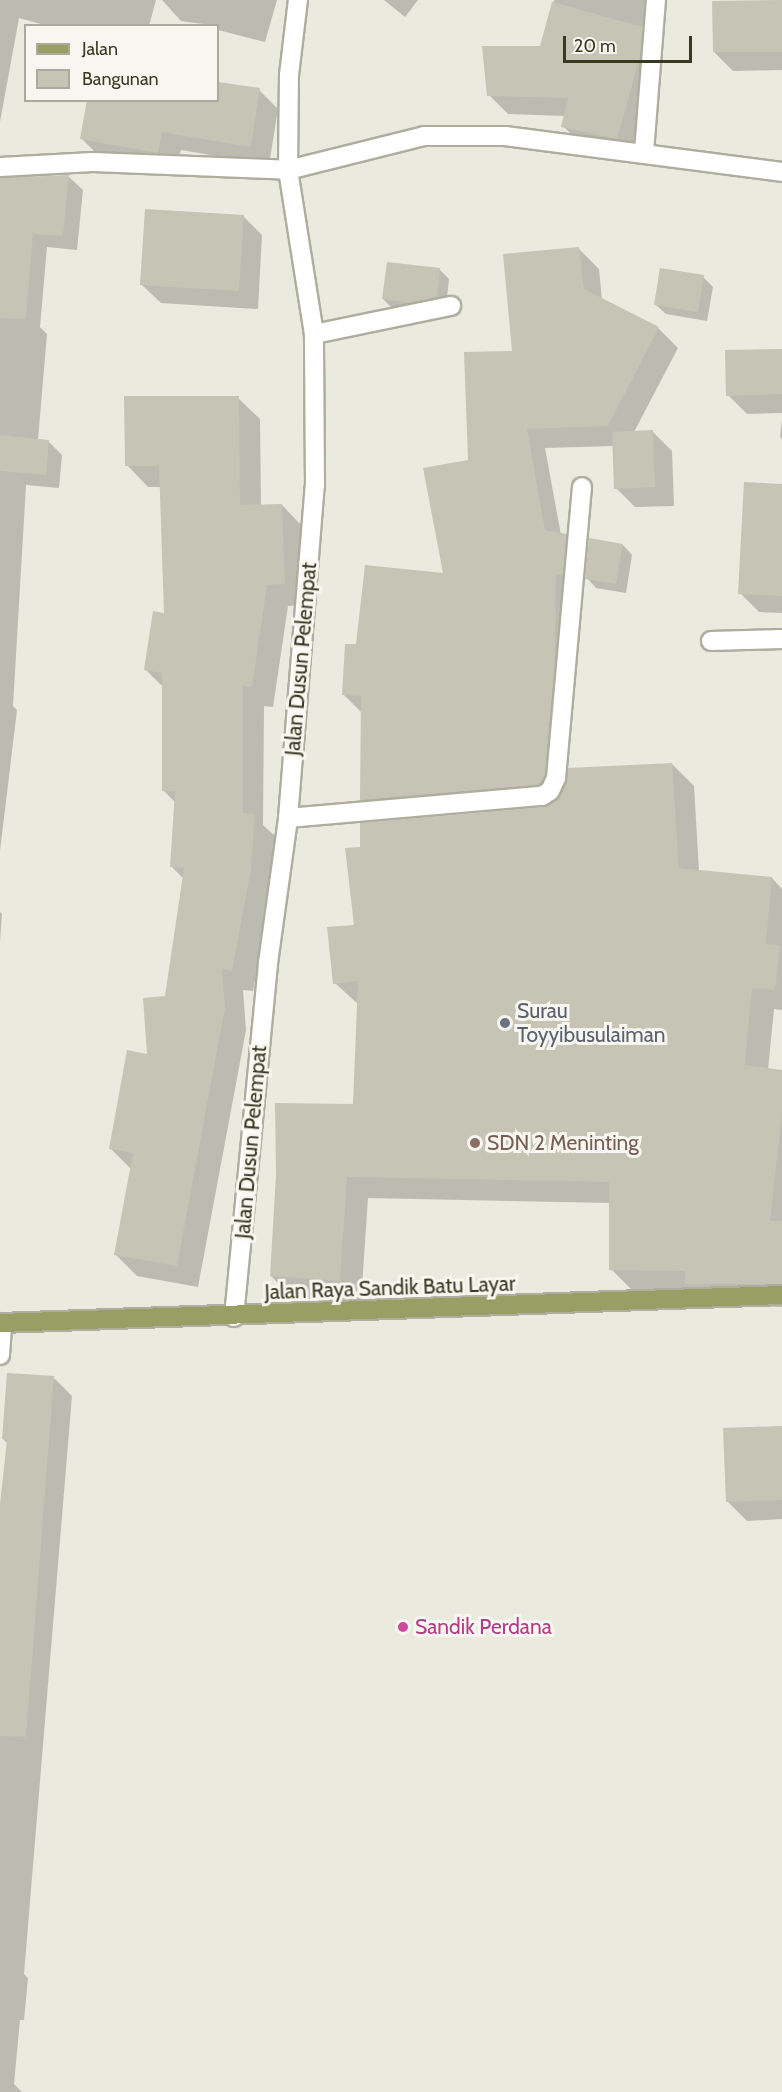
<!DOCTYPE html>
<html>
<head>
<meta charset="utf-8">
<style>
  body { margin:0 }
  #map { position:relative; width:782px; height:2092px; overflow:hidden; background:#eaeadf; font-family:Cabin,sans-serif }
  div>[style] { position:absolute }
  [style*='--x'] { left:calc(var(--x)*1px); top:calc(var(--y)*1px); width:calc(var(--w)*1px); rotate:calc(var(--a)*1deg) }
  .shadow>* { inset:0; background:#0003 }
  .building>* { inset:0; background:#c5c4b5 }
  .roads { filter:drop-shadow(2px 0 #adae9e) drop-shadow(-2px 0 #adae9e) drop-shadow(0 2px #adae9e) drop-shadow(0 -2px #adae9e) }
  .minor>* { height:18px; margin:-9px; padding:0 9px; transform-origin:9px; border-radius:9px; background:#fff }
  .major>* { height:18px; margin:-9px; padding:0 9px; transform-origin:9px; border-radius:9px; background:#979f65 }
  .dots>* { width:16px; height:16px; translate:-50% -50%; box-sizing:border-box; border:3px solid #f7f6f0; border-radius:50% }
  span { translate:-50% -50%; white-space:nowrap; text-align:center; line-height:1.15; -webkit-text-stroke:6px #f7f6f0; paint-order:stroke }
  .street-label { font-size:21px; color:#373a21 }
  .worship-label { font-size:21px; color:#5b616d }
  .left { translate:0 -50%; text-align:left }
  .education-label { font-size:21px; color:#785e54 }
  .hotel-label { font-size:21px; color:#b23c85 }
  .legend { position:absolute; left:24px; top:24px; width:195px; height:78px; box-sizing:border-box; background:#f7f6f0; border:2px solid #aaab9d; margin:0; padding:8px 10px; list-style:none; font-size:18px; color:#373a21 }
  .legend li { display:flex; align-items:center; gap:12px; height:30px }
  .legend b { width:30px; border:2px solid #aaab9d }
  .scale { position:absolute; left:563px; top:36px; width:129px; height:27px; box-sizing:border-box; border:3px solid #373a21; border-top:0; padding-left:8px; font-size:18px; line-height:21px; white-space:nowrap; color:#373a21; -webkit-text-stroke:4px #f7f6f0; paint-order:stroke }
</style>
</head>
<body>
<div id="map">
  <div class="shadow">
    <i style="clip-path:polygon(0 0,156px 0,149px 26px,48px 26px,19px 18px,0 122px)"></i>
    <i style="clip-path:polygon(162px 0,277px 0,265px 42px,218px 30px,218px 26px,181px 21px)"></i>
    <i style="clip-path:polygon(384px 0,418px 0,405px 17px)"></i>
    <i style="clip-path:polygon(554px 0,658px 0,634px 157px,582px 145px,563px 126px,565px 116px,508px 114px,489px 95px,541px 47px)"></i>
    <i style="clip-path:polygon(782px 1px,782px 70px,733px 71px,714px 52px)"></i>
    <i style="clip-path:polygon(218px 83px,259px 90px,278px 109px,269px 165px,181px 150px,174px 172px,101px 158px,82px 139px,218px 100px)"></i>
    <i style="clip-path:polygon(68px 176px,83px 190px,77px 250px,47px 247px,40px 327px,47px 334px,38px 440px,48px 441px,62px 455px,59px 488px,26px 485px,13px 706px,17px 710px,0 851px,0 178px)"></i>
    <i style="clip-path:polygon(243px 216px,262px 235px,258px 309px,161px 303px,141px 284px)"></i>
    <i style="clip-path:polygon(579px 249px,599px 269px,602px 300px,658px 328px,678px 348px,634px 432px,653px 432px,672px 451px,674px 506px,635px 507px,616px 488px,614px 446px,545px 448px,561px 535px,586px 555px,582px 594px,575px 593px,574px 682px,562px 788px,672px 764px,694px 786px,699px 871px,772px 878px,782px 889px,782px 1010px,774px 1009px,768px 1070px,782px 1072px,782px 1307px,708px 1305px,695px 1292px,633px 1291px,611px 1269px,611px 1203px,368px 1198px,361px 1302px,293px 1298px,271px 1276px,354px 1106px,359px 1005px,335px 983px,356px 926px,361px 848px,543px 809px,551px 803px,381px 820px,362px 800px,362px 713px,344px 695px,358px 646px,445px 575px,469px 461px,514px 352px)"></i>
    <i style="clip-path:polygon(440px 270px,449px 279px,446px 307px,421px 312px,393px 309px,383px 299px)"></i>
    <i style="clip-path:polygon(703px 277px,713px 287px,707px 321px,666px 314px,656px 305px)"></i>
    <i style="clip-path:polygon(782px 350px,782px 413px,747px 414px,728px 395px)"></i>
    <i style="clip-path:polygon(238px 398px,260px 419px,261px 506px,282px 505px,303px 527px,305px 605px,288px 606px,273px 707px,264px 706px,263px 825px,276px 837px,272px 891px,253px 991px,243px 990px,246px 1030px,198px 1287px,137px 1276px,116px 1255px,131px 1169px,111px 1149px,148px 1056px,166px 998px,184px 879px,171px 866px,176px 803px,163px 790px,164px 688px,145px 669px,166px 615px,161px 487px,148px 487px,127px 465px)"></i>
    <i style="clip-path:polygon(782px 420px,782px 439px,780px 437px)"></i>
    <i style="clip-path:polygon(782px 486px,782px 613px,759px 612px,740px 593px)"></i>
    <i style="clip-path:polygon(623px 545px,632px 555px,626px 593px,596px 588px,587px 578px)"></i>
    <i style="clip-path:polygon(0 912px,2px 914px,0 942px)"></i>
    <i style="clip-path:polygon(54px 1378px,72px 1396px,24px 1974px,28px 1978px,24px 2020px,20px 2020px,14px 2084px,22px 2092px,0 2092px,0 1506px,8px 1444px,3px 1439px)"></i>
    <i style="clip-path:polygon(782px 1428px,782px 1519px,747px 1521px,728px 1502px)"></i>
  </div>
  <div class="building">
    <i style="clip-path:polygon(782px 0,782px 52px,713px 52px,712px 1px)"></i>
    <i style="clip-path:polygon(552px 2px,643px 27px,640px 57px,617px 139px,561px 127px,568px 98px,487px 96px,482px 46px,540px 46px)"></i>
    <i style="clip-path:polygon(218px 82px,260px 88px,251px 147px,162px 132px,158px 153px,80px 139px,87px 100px,218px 100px)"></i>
    <i style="clip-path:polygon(69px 175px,63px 236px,33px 234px,26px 319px,0 318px,0 178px)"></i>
    <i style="clip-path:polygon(145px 209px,244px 215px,239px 291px,140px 285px)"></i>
    <i style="clip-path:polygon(579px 247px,584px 289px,659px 327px,608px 426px,527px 429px,545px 530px,567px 534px,563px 575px,556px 574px,555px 662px,545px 775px,538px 785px,360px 800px,361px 696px,342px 695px,345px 644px,356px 644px,365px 565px,443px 573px,423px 468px,468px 460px,464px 352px,512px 351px,503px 254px)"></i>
    <i style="clip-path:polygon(387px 262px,440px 268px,437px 297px,410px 303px,382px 299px)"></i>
    <i style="clip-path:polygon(660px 268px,704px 275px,698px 312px,654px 305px)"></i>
    <i style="clip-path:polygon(782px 349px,782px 394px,726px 396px,725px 350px)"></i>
    <i style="clip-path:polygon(124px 396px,239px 396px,240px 505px,282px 504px,285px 584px,267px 585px,252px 687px,243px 686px,243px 813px,255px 814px,251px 869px,232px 971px,222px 969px,225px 1008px,177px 1266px,114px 1255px,133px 1153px,109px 1149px,127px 1050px,147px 1054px,143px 998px,165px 996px,184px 868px,170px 867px,175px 791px,162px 791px,162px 673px,144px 670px,153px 611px,164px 613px,159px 466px,125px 466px)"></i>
    <i style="clip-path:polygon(653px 430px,655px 487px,614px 489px,612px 432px)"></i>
    <i style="clip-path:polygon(0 435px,49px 440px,46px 475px,0 471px)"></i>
    <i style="clip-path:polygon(744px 482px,782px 484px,782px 596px,738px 594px)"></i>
    <i style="clip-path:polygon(589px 538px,623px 544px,616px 584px,585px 579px)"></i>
    <i style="clip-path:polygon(672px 763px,679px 868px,772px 877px,766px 944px,780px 945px,775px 990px,752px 988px,745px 1065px,782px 1070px,782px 1113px,770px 1221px,782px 1221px,782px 1284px,685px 1284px,685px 1271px,609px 1270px,609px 1182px,347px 1177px,340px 1281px,270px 1276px,276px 1175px,275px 1103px,353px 1104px,358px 981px,333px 984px,327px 927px,354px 925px,345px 848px,360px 847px,360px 823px,543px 807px,560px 796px,568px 768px)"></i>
    <i style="clip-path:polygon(7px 1373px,54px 1376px,26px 1737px,0 1736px,0 1504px,7px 1440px,2px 1439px)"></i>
    <i style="clip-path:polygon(782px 1426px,782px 1500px,726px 1502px,723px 1428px)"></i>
  </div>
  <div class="roads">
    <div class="minor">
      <i style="--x:644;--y:152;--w:152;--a:-85.5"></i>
      <i style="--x:0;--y:167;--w:93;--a:-3.1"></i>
      <i style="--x:93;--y:162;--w:195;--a:2.3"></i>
      <i style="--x:288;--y:170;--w:140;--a:-14"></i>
      <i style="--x:424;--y:136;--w:81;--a:0"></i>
      <i style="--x:505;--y:136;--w:279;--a:7.4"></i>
      <i style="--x:314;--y:334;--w:140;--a:-11.6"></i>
      <i style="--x:711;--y:641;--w:71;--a:-1.6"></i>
      <i style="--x:288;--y:818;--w:255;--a:-5"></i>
      <i style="--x:542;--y:796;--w:9;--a:-32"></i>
      <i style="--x:550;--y:791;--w:14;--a:-65"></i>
      <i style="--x:556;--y:778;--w:292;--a:-84.9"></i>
      <i style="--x:234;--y:1317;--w:356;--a:-84.5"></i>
      <i style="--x:268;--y:963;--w:146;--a:-82.1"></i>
      <i style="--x:288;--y:818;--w:333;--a:-85.4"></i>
      <i style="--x:315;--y:486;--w:152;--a:-90.4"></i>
      <i style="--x:314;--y:334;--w:166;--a:-99"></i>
      <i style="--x:288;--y:170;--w:95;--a:-89.4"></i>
      <i style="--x:289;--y:75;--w:76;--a:-83.2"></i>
      <i style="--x:0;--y:1355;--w:32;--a:-86"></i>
    </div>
    <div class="major">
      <i style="--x:0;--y:1323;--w:783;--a:-2.05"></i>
    </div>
  </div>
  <div class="dots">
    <i style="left:505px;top:1023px;background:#6b7280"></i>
    <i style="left:475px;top:1143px;background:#8d6e63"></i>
    <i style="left:403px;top:1627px;background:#d1479c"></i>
  </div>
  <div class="street-label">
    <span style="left:301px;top:659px;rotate:-85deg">Jalan Dusun Pelempat</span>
    <span style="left:251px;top:1142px;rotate:-85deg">Jalan Dusun Pelempat</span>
    <span style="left:390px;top:1288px;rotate:-2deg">Jalan Raya Sandik Batu Layar</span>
  </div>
  <div class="worship-label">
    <span class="left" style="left:517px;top:1023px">Surau<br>Toyyibusulaiman</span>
  </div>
  <div class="education-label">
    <span class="left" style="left:487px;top:1143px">SDN 2 Meninting</span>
  </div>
  <div class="hotel-label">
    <span class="left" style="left:415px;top:1627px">Sandik Perdana</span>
  </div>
  <ul class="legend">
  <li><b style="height:8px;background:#979f65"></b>Jalan</li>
  <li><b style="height:16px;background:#c5c4b5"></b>Bangunan</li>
  </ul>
  <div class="scale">20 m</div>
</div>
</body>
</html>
